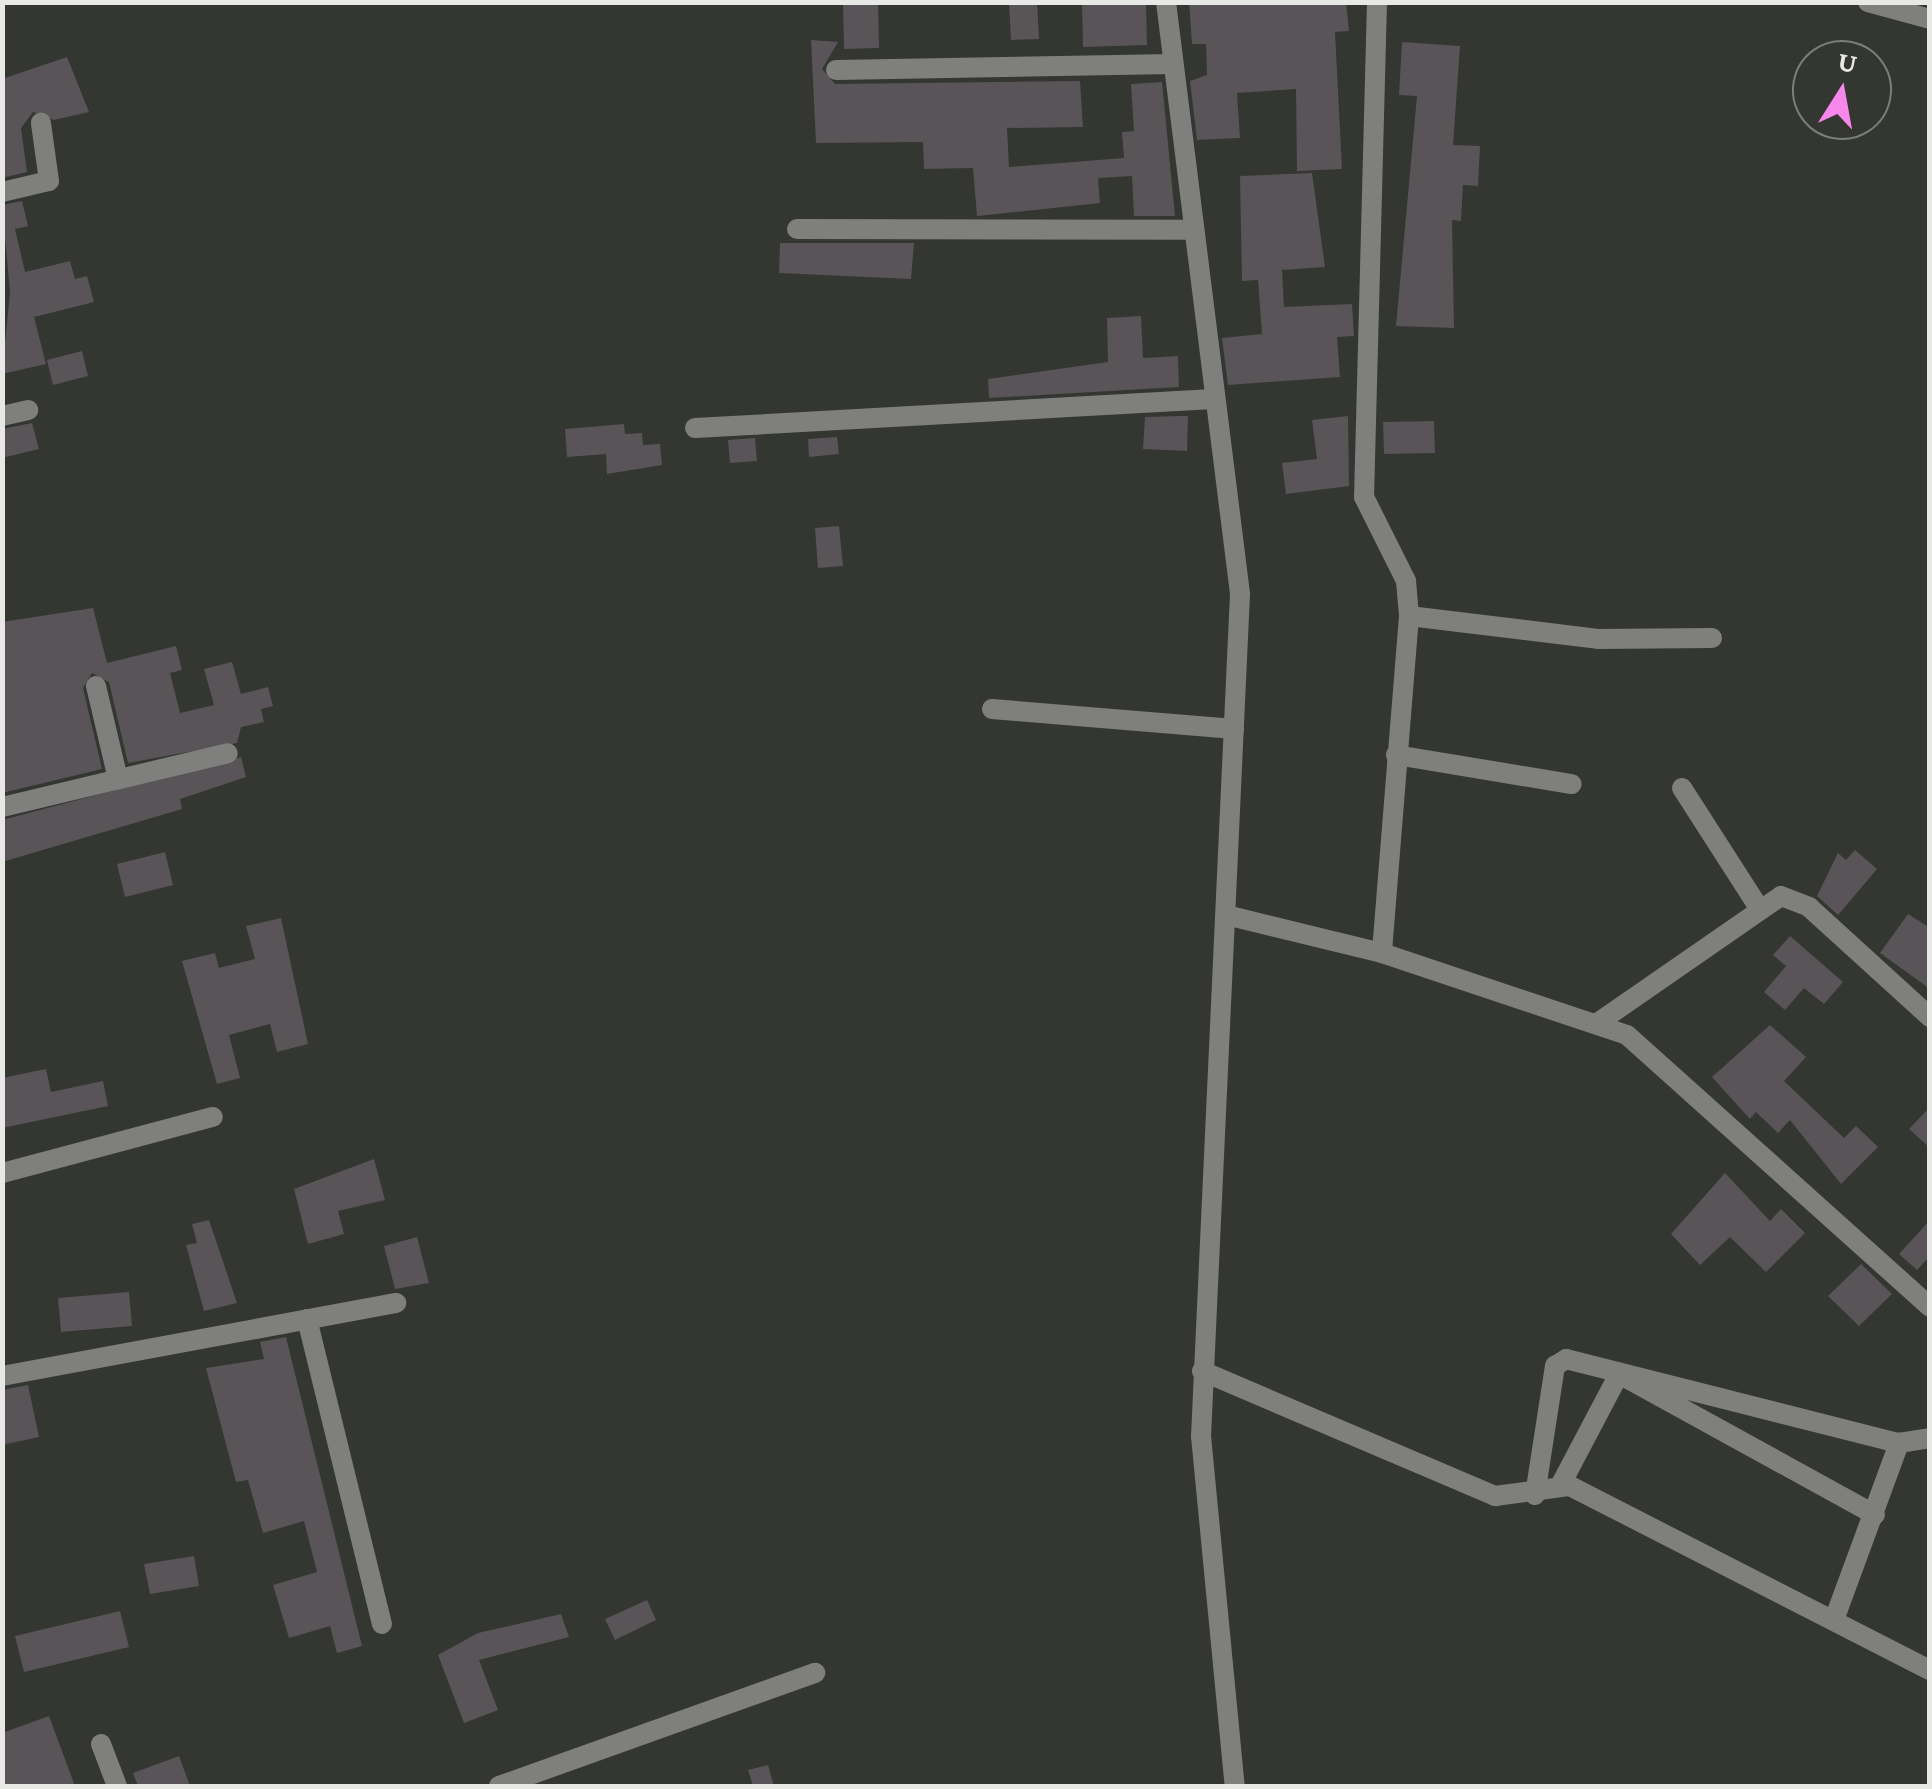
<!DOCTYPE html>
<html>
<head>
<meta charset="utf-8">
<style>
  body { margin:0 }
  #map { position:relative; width:1932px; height:1789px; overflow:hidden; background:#343632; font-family:"Crimson Pro",serif }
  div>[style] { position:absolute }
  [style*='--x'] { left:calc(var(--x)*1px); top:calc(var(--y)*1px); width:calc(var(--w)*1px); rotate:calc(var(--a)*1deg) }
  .building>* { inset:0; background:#585457 }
  .street>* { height:20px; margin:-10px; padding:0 10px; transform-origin:10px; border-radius:10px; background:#7f807e }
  span { translate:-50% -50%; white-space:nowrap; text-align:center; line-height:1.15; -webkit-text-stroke:8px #343632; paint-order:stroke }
  .frame { position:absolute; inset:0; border:5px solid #e8e9e7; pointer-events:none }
  .north { position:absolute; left:1792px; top:40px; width:100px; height:100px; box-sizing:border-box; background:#343632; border:2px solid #7c7e7a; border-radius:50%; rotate:11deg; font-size:28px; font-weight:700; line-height:40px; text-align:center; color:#e8e9e7 }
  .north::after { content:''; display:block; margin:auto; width:35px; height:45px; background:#f788eb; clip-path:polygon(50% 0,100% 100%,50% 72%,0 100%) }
</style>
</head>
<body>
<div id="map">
  <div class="building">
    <i style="clip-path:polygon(843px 2px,878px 2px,879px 48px,844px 49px)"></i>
    <i style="clip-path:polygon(1009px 2px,1037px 2px,1039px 39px,1011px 40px)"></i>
    <i style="clip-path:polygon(1082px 2px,1146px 2px,1147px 45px,1083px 47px)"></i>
    <i style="clip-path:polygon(1189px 2px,1346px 2px,1349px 31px,1335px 32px,1342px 169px,1297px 171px,1296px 89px,1237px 93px,1240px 138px,1197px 140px,1190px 81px,1207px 75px,1206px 44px,1192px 44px)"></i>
    <i style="clip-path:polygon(811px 40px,838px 42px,822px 69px,835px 84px,1080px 81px,1083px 127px,1007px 128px,1009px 167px,1124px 158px,1122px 132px,1134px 131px,1131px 84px,1162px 82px,1175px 216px,1134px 216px,1132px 176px,1098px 178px,1100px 203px,977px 216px,973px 168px,924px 169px,923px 142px,816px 143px)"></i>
    <i style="clip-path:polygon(1402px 42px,1460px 46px,1453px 145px,1480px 146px,1478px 186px,1463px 185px,1461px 221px,1452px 220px,1454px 328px,1396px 326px,1417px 96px,1399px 95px)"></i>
    <i style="clip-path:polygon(67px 57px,89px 112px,54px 120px,33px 112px,21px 128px,27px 172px,2px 178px,2px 79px)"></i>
    <i style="clip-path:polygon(1312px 173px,1325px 267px,1282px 270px,1284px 307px,1352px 304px,1354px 336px,1337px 337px,1340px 377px,1228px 385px,1222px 338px,1262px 334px,1258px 280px,1242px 281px,1240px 176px)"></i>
    <i style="clip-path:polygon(22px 201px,28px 226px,15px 229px,25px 272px,70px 261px,75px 279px,87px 276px,94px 302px,34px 317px,46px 364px,2px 374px,10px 292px,2px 205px)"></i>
    <i style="clip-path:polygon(780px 243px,914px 243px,911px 279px,779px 273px)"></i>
    <i style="clip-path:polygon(1141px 316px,1143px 358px,1178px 356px,1179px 387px,989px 398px,988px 379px,1108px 362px,1107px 318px)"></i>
    <i style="clip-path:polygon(82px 351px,88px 376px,53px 385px,47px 360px)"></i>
    <i style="clip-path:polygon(1181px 416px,1188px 416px,1187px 451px,1143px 449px,1145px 417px)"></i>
    <i style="clip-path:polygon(1348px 416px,1349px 486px,1286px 494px,1282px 463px,1317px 459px,1312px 420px)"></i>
    <i style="clip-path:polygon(1434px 421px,1435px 453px,1384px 454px,1383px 422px)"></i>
    <i style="clip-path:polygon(32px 423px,39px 449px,2px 458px,2px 429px)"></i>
    <i style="clip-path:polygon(624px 424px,625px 434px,642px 433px,643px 445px,660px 444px,662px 465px,607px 474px,606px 454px,567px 457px,565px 429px)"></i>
    <i style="clip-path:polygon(837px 437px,839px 454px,809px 457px,808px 439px)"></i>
    <i style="clip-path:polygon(755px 438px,757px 461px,730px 463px,728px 440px)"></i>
    <i style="clip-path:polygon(839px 526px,843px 566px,818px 568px,815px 528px)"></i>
    <i style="clip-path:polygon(93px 608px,107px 663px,176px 646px,182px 670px,170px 673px,180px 713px,214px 705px,204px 669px,232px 662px,241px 694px,268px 687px,273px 706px,261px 709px,264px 722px,241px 727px,237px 743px,128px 763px,109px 682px,92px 673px,83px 688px,102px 769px,2px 793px,2px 622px)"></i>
    <i style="clip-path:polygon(241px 757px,246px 777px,180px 799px,182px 809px,2px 862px,2px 820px)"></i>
    <i style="clip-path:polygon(1855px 850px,1877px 869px,1838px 915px,1817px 896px,1838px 853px,1846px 860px)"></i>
    <i style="clip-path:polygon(165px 852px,173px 885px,125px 897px,117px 864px)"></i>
    <i style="clip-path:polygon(1908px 914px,1930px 928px,1930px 989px,1880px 953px)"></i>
    <i style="clip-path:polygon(281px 918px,308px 1044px,277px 1052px,270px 1024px,229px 1035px,240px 1078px,217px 1084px,182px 961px,215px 953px,219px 968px,255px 959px,246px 926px)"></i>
    <i style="clip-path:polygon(1790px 936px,1843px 982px,1824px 1004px,1804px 988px,1785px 1010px,1764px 992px,1786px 966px,1773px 955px)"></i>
    <i style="clip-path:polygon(1770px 1025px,1806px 1057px,1784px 1081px,1844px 1138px,1856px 1126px,1878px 1147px,1841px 1184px,1790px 1120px,1778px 1133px,1756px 1112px,1750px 1119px,1712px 1077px)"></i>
    <i style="clip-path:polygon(46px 1069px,51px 1092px,103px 1081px,108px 1106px,2px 1128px,2px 1078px)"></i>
    <i style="clip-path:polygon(1930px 1107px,1930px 1148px,1909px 1129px)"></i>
    <i style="clip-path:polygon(374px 1159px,385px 1200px,338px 1211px,344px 1234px,308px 1244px,294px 1189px)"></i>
    <i style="clip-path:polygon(1725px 1173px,1770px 1221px,1781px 1209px,1805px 1233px,1766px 1272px,1730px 1237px,1700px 1265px,1671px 1234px)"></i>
    <i style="clip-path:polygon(209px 1220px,237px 1303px,204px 1311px,186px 1245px,197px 1243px,192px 1224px)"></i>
    <i style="clip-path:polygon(1930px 1220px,1930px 1256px,1917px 1270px,1899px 1254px)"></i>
    <i style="clip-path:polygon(417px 1237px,429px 1283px,395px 1289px,384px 1246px)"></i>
    <i style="clip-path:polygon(1861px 1264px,1892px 1294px,1859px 1326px,1828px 1296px)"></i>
    <i style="clip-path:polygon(129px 1292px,132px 1326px,61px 1332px,58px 1298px)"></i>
    <i style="clip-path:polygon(286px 1337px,362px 1646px,337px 1653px,330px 1626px,289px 1638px,273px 1585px,317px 1572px,304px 1521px,263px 1533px,248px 1480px,236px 1482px,206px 1368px,264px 1359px,260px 1342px)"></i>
    <i style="clip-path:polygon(28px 1385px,39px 1437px,2px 1445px,2px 1390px)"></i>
    <i style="clip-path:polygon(194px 1556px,199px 1586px,150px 1594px,144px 1564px)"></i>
    <i style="clip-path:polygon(647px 1600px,656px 1620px,615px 1640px,605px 1619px)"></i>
    <i style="clip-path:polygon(120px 1611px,129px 1647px,24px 1672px,15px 1636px)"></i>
    <i style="clip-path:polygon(561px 1614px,569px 1637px,479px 1660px,498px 1710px,464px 1723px,438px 1655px,478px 1633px)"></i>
    <i style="clip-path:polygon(49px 1716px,75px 1786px,2px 1786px,2px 1733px)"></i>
    <i style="clip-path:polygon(179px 1756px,190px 1786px,138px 1786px,133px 1773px)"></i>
    <i style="clip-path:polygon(768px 1765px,774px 1786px,753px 1786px,748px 1770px)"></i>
  </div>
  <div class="street">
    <i style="--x:1166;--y:2;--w:597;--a:82.87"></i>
    <i style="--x:1240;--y:594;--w:843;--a:92.65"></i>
    <i style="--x:1201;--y:1436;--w:352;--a:84.5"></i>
    <i style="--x:1377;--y:2;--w:495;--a:91.5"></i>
    <i style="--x:1364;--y:497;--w:94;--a:63.4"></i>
    <i style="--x:1406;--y:581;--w:35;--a:85"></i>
    <i style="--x:1409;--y:616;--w:338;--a:94.6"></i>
    <i style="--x:1868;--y:2;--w:64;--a:15.3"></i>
    <i style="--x:836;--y:70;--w:337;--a:-1"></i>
    <i style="--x:2;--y:192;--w:48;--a:-13.2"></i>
    <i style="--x:49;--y:181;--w:59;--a:-97.9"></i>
    <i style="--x:797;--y:229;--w:394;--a:0.1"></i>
    <i style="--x:2;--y:416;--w:27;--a:-13"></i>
    <i style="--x:695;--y:428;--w:519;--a:-3.2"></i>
    <i style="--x:1409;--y:616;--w:190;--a:6.9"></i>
    <i style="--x:1598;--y:639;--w:114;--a:-0.5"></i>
    <i style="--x:96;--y:686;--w:96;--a:76.7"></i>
    <i style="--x:992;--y:709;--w:243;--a:4.7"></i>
    <i style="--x:1396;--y:755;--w:178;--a:9.4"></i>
    <i style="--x:1682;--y:788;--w:143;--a:57.3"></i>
    <i style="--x:2;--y:807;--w:232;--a:-13.4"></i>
    <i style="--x:1226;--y:915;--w:161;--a:13.7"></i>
    <i style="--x:1382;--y:953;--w:258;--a:18.5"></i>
    <i style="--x:1627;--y:1035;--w:407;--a:41.9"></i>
    <i style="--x:1599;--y:1022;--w:221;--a:-34.7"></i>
    <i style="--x:1781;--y:896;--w:30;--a:21"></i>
    <i style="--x:1809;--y:907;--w:164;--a:42.3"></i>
    <i style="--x:2;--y:1173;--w:218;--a:-14.9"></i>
    <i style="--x:307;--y:1319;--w:314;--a:76.2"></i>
    <i style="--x:1202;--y:1371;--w:319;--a:23.1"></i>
    <i style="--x:1495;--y:1496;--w:76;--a:-7.6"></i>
    <i style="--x:1570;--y:1486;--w:404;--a:27.1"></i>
    <i style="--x:2;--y:1376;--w:401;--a:-10.5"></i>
    <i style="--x:1560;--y:1486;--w:127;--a:-62.2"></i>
    <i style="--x:1619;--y:1374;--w:292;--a:28.8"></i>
    <i style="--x:1535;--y:1495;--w:131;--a:-81.2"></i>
    <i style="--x:1555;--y:1366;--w:13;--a:-32"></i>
    <i style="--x:1566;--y:1359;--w:343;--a:14.2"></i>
    <i style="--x:1899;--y:1443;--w:31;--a:-9"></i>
    <i style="--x:1834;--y:1620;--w:189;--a:-69.8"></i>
    <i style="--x:101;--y:1744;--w:45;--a:69.1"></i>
    <i style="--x:499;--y:1786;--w:336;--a:-19.7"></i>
  </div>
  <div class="frame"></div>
  <div class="north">U</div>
</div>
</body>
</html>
